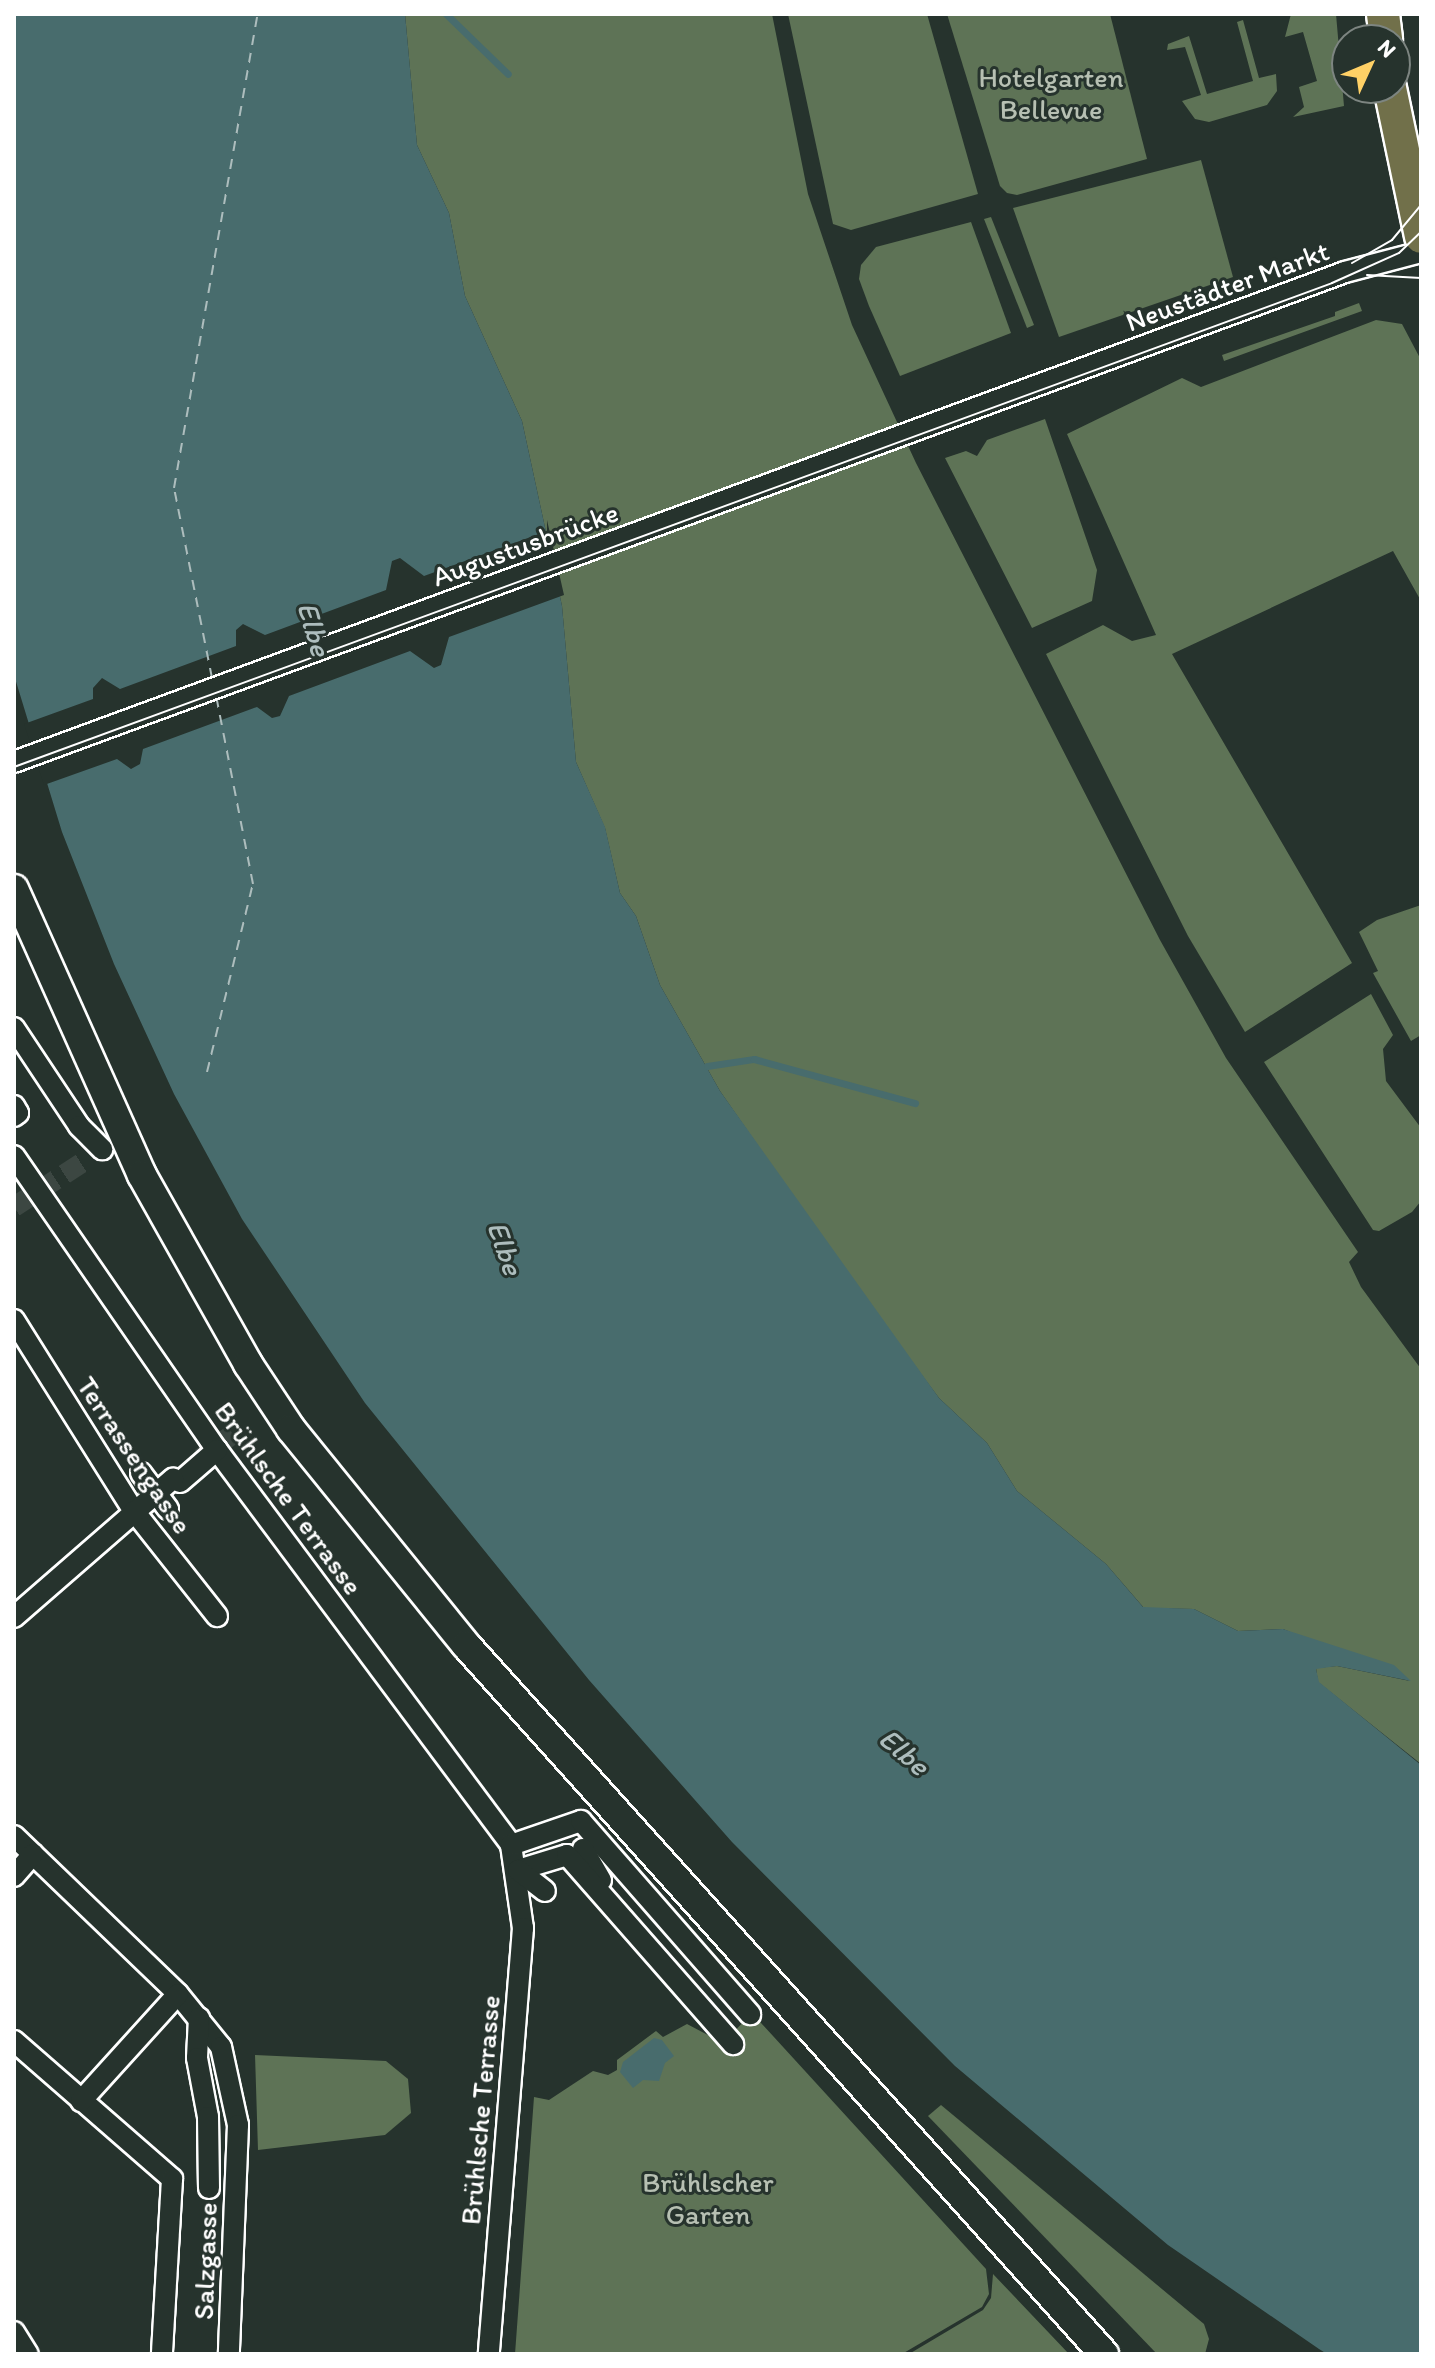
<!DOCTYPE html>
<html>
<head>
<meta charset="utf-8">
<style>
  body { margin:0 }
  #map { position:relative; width:1435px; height:2368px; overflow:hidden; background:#26332d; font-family:Itim,sans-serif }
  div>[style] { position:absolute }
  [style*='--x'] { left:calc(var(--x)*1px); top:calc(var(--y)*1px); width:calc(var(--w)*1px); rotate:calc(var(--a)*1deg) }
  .green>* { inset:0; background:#5e7356 }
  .water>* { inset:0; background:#486c6d }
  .pier>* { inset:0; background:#26332d }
  .stream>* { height:7px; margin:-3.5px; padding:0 3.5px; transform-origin:3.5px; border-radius:3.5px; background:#486c6d }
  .ferry>* { height:2px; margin-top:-1px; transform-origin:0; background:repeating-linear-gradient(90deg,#adbdbd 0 10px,transparent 0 18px) }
  .street-tunnel>* { height:20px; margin-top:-10px; transform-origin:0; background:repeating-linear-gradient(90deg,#3c4742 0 20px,transparent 0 30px) }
  .roads { filter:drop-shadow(2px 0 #fff) drop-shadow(-2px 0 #fff) drop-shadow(0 2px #fff) drop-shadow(0 -2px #fff) }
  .street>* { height:20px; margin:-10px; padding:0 10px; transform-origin:10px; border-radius:10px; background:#26332d }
  .secondary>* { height:28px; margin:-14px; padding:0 14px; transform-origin:14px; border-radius:14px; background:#26332d }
  .primary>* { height:32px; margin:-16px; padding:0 16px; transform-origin:16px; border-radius:16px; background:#71704a }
  .tram>* { height:2px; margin:-1px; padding:0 1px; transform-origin:1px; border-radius:1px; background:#fff }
  span { translate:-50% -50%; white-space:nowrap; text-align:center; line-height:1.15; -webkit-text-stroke:6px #26332d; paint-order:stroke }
  .park-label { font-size:28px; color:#b7c0b3 }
  .street-label { font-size:28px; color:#fff }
  .water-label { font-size:30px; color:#adbdbd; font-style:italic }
  .frame { position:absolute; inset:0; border:16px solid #fff; pointer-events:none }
  .north { position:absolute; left:1331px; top:24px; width:80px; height:80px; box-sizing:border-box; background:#26332d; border:2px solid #7d8581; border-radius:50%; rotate:46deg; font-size:22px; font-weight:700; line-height:32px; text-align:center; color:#fff }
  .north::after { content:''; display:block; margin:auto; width:28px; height:36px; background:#ffd166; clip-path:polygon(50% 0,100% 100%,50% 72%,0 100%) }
</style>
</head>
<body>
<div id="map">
  <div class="green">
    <i style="clip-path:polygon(405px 14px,772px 14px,808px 194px,852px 325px,916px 463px,1160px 940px,1226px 1058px,1358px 1252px,1349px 1262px,1361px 1287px,1421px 1369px,1421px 1764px,1318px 1682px,1316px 1668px,1337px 1666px,1410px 1681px,1283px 1629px,1238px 1631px,1194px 1609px,1144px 1608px,1106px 1564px,1017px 1491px,987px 1443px,939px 1398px,858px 1290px,720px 1091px,660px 985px,636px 916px,620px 893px,605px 828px,576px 762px,562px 606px,522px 421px,465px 296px,449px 213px,417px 145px)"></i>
    <i style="clip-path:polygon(788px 14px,927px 14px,978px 194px,851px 230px,833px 224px)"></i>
    <i style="clip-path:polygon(947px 14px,1110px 14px,1147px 159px,1017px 195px,1007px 193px,1000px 186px)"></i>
    <i style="clip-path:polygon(1291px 14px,1336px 14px,1344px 106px,1293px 117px,1304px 107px,1299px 87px,1317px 81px,1303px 32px,1285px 37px)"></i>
    <i style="clip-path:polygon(1243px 20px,1259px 78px,1276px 74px,1277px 91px,1267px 105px,1209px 122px,1195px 119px,1182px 101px,1201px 95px,1185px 47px,1167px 50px,1168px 44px,1189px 36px,1207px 94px,1253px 81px,1237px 22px)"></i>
    <i style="clip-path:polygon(1201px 160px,1233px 277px,1059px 337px,1013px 208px)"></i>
    <i style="clip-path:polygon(991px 217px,1034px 325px,1027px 328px,984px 219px)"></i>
    <i style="clip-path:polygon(971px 222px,1011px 333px,900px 376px,869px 306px,859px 279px,861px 265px,876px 247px)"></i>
    <i style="clip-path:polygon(1359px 303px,1362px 311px,1224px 361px,1222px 355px,1335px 316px,1335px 312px)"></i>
    <i style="clip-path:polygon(1376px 320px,1402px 324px,1421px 360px,1421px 601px,1393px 551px,1172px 654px,1352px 963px,1245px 1032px,1188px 936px,1046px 654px,1103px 625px,1132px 641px,1156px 635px,1067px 434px,1182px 378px,1201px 387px)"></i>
    <i style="clip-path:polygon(1045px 419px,1097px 570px,1092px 601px,1032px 628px,945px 458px,966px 451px,977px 456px,987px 440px)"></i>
    <i style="clip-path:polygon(1421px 905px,1421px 1035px,1411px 1041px,1373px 973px,1378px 971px,1359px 932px,1377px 920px)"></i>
    <i style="clip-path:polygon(1371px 994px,1393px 1035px,1383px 1049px,1386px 1081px,1421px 1128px,1421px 1201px,1412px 1212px,1379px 1231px,1373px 1230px,1264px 1062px)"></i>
    <i style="clip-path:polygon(752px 2013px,986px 2269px,989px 2294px,982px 2307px,902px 2354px,515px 2354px,534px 2097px,549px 2100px,593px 2071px,608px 2075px,617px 2070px,617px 2060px,656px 2031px,663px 2037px,687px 2024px,723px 2043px)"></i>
    <i style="clip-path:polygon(255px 2055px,386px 2061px,408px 2079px,411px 2113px,385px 2135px,258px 2150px)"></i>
    <i style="clip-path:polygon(941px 2105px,1204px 2324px,1209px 2339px,1205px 2354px,1157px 2354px,928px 2116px)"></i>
    <i style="clip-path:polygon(993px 2274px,1069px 2354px,909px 2354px,983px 2310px,991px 2298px)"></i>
  </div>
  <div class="water">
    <i style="clip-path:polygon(14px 14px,405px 14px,417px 145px,449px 213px,465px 296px,522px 421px,562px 606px,576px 762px,605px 827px,620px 893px,636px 916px,660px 985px,720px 1091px,939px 1398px,987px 1443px,1017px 1491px,1106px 1564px,1143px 1607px,1194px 1609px,1238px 1631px,1283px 1629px,1394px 1665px,1411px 1681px,1337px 1666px,1316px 1669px,1319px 1682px,1421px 1765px,1421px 2354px,1327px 2354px,1319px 2349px,1168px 2245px,955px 2066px,732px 1842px,589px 1680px,365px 1403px,242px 1219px,174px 1094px,114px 964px,62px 832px,14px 675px)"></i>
    <i style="clip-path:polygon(654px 2038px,662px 2040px,674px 2056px,665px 2063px,659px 2081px,643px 2080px,633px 2088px,620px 2072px,623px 2062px)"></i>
  </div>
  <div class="pier">
    <i style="clip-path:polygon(547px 520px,564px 595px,449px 637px,441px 665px,434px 668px,410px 651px,289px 696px,280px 716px,272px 718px,257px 707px,143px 749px,140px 764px,131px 769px,117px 759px,44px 785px,24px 724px,93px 699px,93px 688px,102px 678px,120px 689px,236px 646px,236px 630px,243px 624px,265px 635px,386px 590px,392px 561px,400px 558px,424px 576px,547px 531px)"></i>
  </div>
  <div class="stream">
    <i style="--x:446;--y:14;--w:86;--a:44.1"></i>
    <i style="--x:707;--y:1066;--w:48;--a:-8.5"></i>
    <i style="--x:754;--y:1059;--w:167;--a:15.3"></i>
  </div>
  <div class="ferry">
    <i style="--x:212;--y:678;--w:194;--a:-101.3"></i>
    <i style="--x:174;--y:488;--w:481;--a:-80"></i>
    <i style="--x:207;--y:1072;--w:194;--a:-76.3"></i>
    <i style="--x:253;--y:884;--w:192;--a:-101.1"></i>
  </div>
  <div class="street-tunnel">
    <i style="--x:14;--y:1207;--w:86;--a:-33.1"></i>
    <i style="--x:201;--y:1458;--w:40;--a:-37"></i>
  </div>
  <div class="roads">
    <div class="street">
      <i style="--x:14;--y:762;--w:1418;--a:-20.21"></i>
      <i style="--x:1345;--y:272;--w:79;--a:-14.7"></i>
      <i style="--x:14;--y:1028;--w:118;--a:56.4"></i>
      <i style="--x:79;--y:1126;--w:33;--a:45"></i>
      <i style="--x:14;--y:1106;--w:8;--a:60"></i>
      <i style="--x:18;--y:1113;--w:5;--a:143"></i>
      <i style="--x:14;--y:1156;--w:357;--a:55.4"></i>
      <i style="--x:217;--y:1450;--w:492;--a:53.3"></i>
      <i style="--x:511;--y:1845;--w:84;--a:81.8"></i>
      <i style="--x:523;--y:1928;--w:427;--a:94.6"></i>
      <i style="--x:14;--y:1320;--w:226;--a:57.9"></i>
      <i style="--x:134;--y:1511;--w:134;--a:51.7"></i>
      <i style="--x:141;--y:1473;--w:45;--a:53.1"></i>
      <i style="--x:180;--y:1482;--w:49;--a:-40.9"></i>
      <i style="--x:14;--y:1617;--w:211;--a:-41"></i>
      <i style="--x:14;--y:1836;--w:228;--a:43.9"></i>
      <i style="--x:178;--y:1994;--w:68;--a:50.9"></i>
      <i style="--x:221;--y:2047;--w:80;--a:77.7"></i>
      <i style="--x:238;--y:2125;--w:229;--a:92.3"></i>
      <i style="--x:511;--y:1845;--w:74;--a:-18.9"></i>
      <i style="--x:581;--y:1821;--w:257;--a:48.8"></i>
      <i style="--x:583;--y:1849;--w:36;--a:60"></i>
      <i style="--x:518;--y:1870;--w:51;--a:-17"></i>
      <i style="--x:567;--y:1855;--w:252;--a:48.7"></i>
      <i style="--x:518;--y:1870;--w:34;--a:38"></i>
      <i style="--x:14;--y:1876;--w:29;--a:-49"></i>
      <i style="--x:199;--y:2018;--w:40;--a:92.9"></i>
      <i style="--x:197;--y:2058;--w:60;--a:79.4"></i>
      <i style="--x:208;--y:2117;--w:71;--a:89.2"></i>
      <i style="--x:14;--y:2041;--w:210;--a:41.1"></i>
      <i style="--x:172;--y:2179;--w:175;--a:93.3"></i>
      <i style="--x:81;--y:2101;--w:144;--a:-47.8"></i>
      <i style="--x:14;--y:2332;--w:26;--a:58"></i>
    </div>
    <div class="secondary">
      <i style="--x:14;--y:889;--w:313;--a:65.9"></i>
      <i style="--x:142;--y:1175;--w:217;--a:60.7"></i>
      <i style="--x:248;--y:1364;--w:78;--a:56.5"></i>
      <i style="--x:291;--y:1429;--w:278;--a:51"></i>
      <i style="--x:466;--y:1645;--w:954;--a:48.02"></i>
    </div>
    <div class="primary">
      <i style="--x:1383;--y:14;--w:26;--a:83"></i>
      <i style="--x:1390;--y:88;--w:152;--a:78.2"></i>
    </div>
  </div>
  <div class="tram">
    <i style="--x:1352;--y:263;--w:46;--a:-29.9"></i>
    <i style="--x:1392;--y:240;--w:45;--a:-50.4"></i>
    <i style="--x:1367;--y:275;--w:54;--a:3.2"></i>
    <i style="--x:14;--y:767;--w:1404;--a:-20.16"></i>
    <i style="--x:1332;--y:283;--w:73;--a:-24.1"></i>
    <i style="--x:1399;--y:253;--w:30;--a:-44"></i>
  </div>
  <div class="park-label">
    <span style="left:1051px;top:93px">Hotelgarten<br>Bellevue</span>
    <span style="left:708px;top:2198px">Brühlscher<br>Garten</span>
  </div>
  <div class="street-label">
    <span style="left:1227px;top:286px;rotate:-20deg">Neustädter Markt</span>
    <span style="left:525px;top:544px;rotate:-20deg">Augustusbrücke</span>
    <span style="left:135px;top:1455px;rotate:56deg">Terrassengasse</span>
    <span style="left:289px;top:1498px;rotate:54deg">Brühlsche Terrasse</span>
    <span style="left:480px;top:2110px;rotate:-85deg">Brühlsche Terrasse</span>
    <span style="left:205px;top:2261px;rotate:-88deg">Salzgasse</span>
  </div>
  <div class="water-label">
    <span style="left:314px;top:629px;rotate:74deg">Elbe</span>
    <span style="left:505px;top:1248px;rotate:71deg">Elbe</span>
    <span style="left:904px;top:1752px;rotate:41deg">Elbe</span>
  </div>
  <div class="frame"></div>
  <div class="north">N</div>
</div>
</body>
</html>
